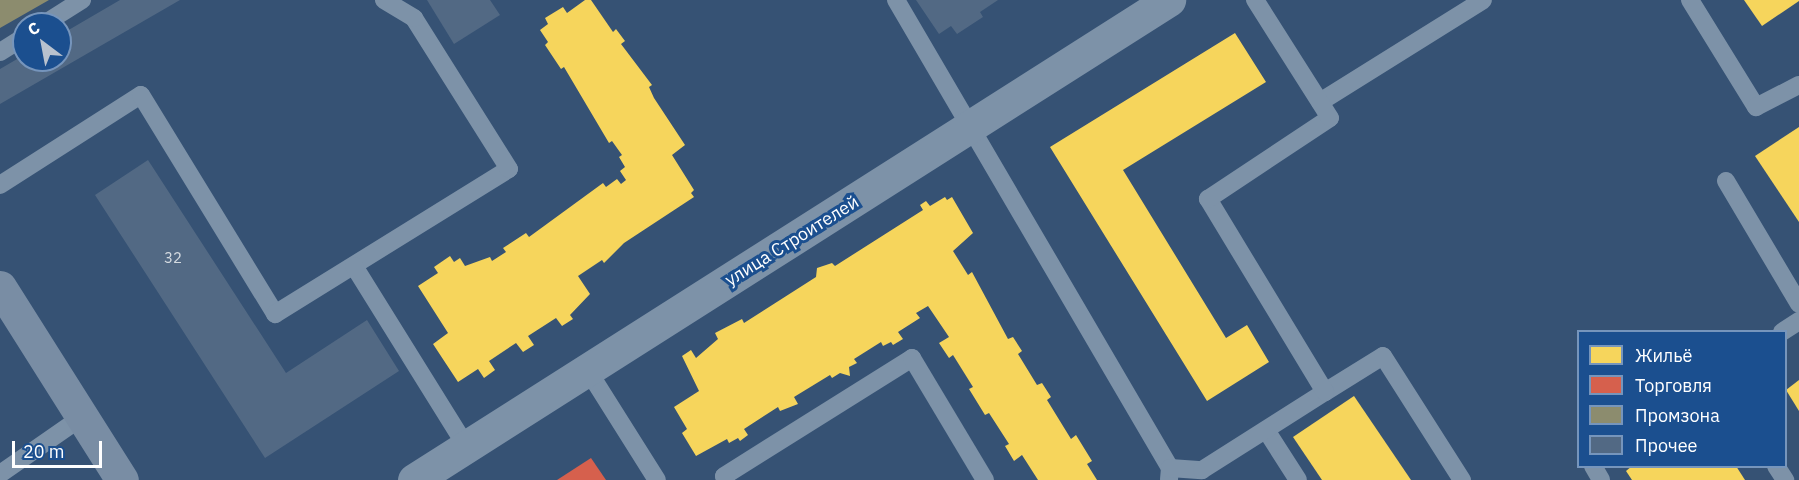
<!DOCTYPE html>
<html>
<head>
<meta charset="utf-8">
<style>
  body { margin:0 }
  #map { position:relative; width:1799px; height:480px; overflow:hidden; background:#365274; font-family:"IBM Plex Sans",sans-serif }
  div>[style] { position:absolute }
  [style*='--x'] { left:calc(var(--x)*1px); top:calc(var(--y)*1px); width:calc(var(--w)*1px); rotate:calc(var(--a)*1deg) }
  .homes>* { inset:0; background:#f6d55c }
  .shops>* { inset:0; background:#d6604d }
  .industry>* { inset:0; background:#8c8c6e }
  .building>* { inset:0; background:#526984 }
  .service>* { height:18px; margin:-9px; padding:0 9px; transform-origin:9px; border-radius:9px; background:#7d92a8 }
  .minor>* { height:33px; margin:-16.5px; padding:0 16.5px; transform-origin:16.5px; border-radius:16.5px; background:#7d92a8 }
  .secondary>* { height:33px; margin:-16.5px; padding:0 16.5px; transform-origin:16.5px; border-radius:16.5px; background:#798da4 }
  span { translate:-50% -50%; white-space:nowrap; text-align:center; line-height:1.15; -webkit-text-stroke:6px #1b4f8f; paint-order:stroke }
  .number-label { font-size:15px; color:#d4dae0 }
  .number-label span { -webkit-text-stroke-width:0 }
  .street-label { font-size:18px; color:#fff }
  .legend { position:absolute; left:1577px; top:330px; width:210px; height:138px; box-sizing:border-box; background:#1b4f8f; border:2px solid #7695bc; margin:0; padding:8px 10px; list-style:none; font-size:18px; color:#fff }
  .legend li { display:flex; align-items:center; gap:12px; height:30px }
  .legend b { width:30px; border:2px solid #7695bc }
  .north { position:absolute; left:12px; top:12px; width:60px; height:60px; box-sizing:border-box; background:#1b4f8f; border:2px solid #7695bc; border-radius:50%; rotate:328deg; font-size:16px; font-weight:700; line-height:24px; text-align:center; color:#fff }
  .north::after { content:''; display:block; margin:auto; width:21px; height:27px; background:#b9c2ce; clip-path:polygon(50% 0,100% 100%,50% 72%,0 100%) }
  .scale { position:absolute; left:12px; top:441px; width:90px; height:27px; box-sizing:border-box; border:3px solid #fff; border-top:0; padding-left:8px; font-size:18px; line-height:21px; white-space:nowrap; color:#fff; -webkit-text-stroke:4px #1b4f8f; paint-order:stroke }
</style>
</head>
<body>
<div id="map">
  <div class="homes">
    <i style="clip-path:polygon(585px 0,591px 0,613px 32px,616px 29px,625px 41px,621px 44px,652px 85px,649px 87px,654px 98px,685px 145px,672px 155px,694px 190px,691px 193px,694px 197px,624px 243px,604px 263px,602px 260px,578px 276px,590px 294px,570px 315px,573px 319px,562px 326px,556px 318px,528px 336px,534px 345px,523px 352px,516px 343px,489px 361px,495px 370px,484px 378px,478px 369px,458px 382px,433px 344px,448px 333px,418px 286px,438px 273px,434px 267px,450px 256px,454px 262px,460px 258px,465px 266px,490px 257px,492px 261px,506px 252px,503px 248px,526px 233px,529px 237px,603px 183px,606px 187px,617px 179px,621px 184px,626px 180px,620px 171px,625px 167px,619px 157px,622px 155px,612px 141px,609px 143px,564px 67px,561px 69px,545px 45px,548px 42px,540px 30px,548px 24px,545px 18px,563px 7px,567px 13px)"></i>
    <i style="clip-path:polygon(1744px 0,1799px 0,1799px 1px,1762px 26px)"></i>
    <i style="clip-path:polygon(1235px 33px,1266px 82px,1123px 170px,1226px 338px,1247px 325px,1269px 362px,1207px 401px,1050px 147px)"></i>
    <i style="clip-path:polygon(1799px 127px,1799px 222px,1755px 156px)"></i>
    <i style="clip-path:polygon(945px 197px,947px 200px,952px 197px,973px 233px,953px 251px,968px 275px,972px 272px,1008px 339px,1013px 337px,1022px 351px,1018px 354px,1037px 385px,1042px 383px,1051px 397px,1047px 400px,1071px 439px,1076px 435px,1092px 461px,1087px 464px,1097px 480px,1038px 480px,1022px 455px,1014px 461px,1005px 446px,1009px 444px,989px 413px,985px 415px,969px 389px,973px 387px,953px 355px,949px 358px,939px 343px,949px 337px,928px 306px,916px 313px,920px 318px,898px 332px,903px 339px,893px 345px,891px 342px,883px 346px,881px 342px,854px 359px,857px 363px,849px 367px,850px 376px,840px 373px,832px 378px,830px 375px,794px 397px,798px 404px,780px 411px,778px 407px,744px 429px,748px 435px,740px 441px,738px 438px,729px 443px,727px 439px,696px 456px,682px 433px,687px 429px,674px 407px,699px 391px,682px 356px,691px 350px,696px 358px,718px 339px,715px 333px,742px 319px,744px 323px,816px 277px,817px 268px,832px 263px,835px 266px,923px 210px,920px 205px,926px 201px,930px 206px)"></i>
    <i style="clip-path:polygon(1799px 380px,1799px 411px,1786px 390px)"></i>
    <i style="clip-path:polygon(1354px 396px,1411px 480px,1322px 480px,1293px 437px)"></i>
    <i style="clip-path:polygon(1632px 466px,1736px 466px,1745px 480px,1632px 480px,1626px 471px)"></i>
  </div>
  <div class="shops">
    <i style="clip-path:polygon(591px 458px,606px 480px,557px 480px)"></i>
  </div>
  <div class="industry">
    <i style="clip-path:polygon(0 0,49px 0,0 28px)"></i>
  </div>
  <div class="building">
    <i style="clip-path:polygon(120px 0,180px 0,0 104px,0 69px,24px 55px,24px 60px,60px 60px,60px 35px)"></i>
    <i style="clip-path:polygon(427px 0,490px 0,500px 15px,454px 44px)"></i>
    <i style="clip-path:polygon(916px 0,998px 0,980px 12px,983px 17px,957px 34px,951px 26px,939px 34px)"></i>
    <i style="clip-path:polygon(148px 160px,286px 373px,367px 320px,399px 371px,265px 458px,95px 195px)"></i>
  </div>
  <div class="service">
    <i style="--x:896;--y:0;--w:542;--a:59.65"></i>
    <i style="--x:1170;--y:468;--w:11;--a:95"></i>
    <i style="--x:1690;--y:0;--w:126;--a:58.3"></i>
    <i style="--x:1756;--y:107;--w:48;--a:-27.1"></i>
    <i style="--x:44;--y:24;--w:45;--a:-32.3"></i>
    <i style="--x:0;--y:52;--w:28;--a:-32"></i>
    <i style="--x:1320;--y:102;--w:192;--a:-32"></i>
    <i style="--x:1726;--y:181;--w:143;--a:59.3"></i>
    <i style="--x:0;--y:185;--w:167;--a:-32.6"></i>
    <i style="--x:141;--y:95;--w:257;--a:58.5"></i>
    <i style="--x:275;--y:314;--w:275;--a:-31.8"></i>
    <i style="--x:509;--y:169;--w:178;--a:-122.2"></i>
    <i style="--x:414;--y:18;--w:35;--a:-149"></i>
    <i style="--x:354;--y:266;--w:212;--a:58.1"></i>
    <i style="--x:1782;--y:332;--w:20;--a:-33"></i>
    <i style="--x:587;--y:369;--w:131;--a:57.8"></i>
    <i style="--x:1325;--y:392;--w:68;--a:-31.8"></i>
    <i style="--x:1383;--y:356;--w:147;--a:57.5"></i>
    <i style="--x:1266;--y:430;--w:59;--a:57.4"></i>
    <i style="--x:1593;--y:466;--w:16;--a:60"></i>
    <i style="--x:1776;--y:466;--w:17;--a:57"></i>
    <i style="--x:1170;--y:468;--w:32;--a:4"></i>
    <i style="--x:1202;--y:470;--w:146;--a:-32.4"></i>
    <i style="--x:1325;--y:392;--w:226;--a:-121.2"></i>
    <i style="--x:1208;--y:199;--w:146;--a:-33.6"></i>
    <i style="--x:1330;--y:118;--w:140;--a:-122.4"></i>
    <i style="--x:0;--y:474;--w:100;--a:-34.8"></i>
    <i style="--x:726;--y:480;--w:4;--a:-117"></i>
    <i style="--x:724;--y:476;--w:222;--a:-32.1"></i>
    <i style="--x:912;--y:358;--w:142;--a:59.1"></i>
  </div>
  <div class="minor">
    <i style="--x:414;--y:480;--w:895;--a:-32.45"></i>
  </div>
  <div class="secondary">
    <i style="--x:0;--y:287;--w:228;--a:57.7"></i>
  </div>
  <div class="number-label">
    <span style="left:173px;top:258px">32</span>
  </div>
  <div class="street-label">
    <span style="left:792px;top:241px;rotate:-32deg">улица Строителей</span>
  </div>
  <ul class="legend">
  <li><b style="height:16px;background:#f6d55c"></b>Жильё</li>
  <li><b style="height:16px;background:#d6604d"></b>Торговля</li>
  <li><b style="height:16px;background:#8c8c6e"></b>Промзона</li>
  <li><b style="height:16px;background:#526984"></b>Прочее</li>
  </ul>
  <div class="north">С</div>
  <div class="scale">20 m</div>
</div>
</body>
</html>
